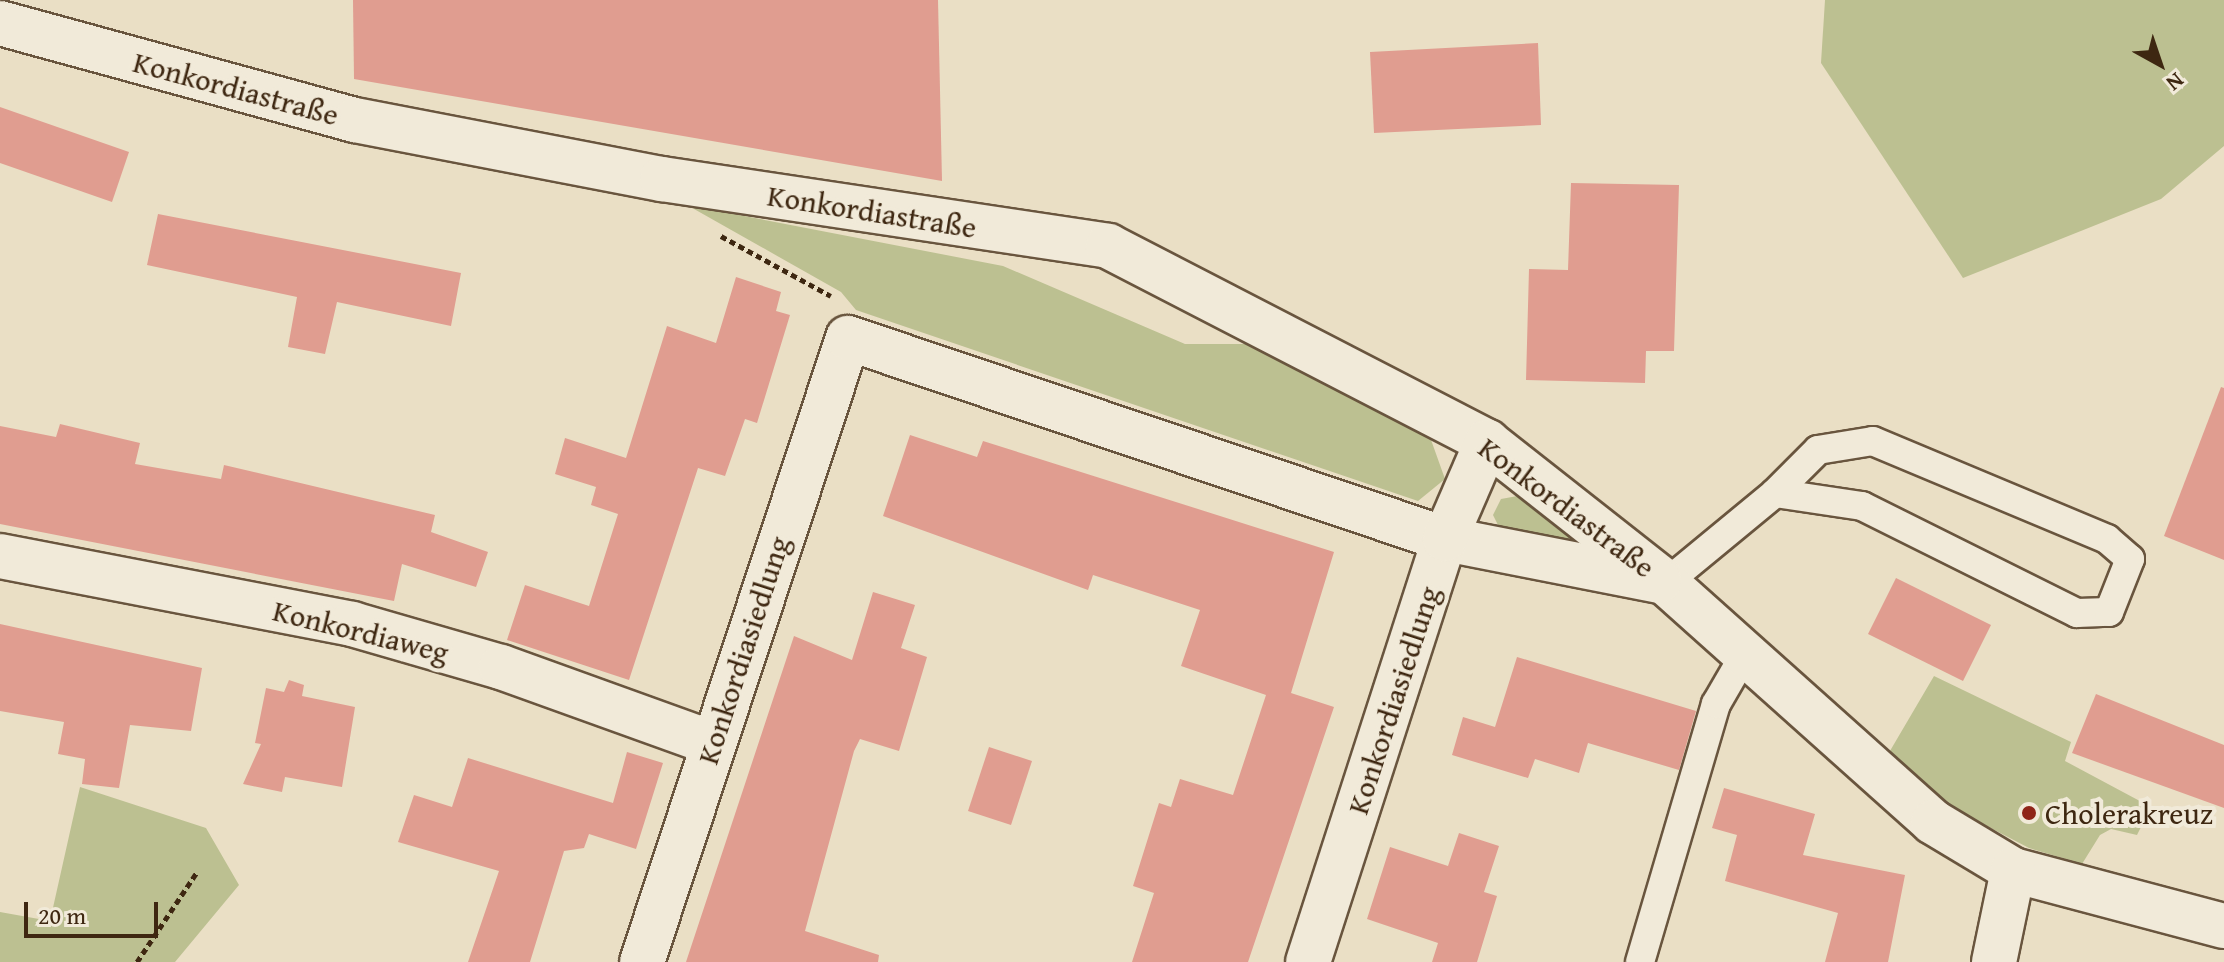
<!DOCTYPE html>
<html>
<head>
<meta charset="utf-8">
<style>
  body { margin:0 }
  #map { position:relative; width:2224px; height:962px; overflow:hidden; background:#eadfc5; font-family:"Gentium Book Plus",serif }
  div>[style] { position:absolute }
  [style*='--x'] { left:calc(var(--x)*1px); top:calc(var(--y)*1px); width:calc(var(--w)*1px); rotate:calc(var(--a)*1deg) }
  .green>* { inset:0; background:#bcc091 }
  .building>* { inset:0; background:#e09d90 }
  .path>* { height:5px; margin-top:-2.5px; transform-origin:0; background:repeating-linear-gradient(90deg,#3e2711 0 6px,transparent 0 10px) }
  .roads { filter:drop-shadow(2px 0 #69553e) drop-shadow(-2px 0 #69553e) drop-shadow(0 2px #69553e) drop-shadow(0 -2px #69553e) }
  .service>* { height:28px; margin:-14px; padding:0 14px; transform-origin:14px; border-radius:14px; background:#f1ead9 }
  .minor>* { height:44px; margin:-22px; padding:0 22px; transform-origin:22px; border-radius:22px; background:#f1ead9 }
  .dots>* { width:22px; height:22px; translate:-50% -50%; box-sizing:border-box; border:4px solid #f1ead9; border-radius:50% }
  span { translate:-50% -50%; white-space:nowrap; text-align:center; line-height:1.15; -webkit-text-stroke:8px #f1ead9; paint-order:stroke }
  .street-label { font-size:30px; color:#3e2711 }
  .poi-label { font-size:30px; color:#3e2711 }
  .left { translate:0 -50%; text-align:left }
  .north { position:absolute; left:2120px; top:24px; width:80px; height:80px; -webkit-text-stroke:6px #f1ead9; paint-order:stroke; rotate:140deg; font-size:22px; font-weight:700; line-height:32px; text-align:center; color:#3e2711 }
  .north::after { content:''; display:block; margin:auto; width:28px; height:36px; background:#3e2711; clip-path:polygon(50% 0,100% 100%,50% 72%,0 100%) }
  .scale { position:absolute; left:24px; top:902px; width:134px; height:36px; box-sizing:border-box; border:4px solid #3e2711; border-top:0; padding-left:10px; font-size:24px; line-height:28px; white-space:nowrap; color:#3e2711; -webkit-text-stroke:6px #f1ead9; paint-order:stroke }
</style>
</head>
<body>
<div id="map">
  <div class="green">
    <i style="clip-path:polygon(1825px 0,2224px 0,2224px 146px,2161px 199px,1963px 278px,1821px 63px)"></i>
    <i style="clip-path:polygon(687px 205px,1003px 266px,1185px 344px,1269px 344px,1430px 437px,1445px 479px,1418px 501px,856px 310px,841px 292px)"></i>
    <i style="clip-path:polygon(1523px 495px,1598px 551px,1500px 529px,1493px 515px,1501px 499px)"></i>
    <i style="clip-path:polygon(1934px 676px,2071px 742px,2065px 761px,2151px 807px,2137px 835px,2111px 829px,2100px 835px,2082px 864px,2029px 848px,1962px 813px,1887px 756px)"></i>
    <i style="clip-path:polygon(80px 787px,206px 828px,239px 885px,175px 962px,0 962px,0 912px,50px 921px)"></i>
  </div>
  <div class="building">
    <i style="clip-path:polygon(353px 0,938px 0,942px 181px,354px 79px)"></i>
    <i style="clip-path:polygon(1538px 43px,1541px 125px,1374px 133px,1370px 52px)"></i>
    <i style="clip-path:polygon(0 107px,129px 152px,112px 202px,0 163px)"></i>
    <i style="clip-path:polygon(1571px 183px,1679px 185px,1674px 351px,1646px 351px,1645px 383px,1526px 380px,1529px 269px,1568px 270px)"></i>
    <i style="clip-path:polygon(158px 214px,461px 273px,451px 326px,337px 302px,325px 354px,288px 347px,297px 297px,147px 265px)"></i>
    <i style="clip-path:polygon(736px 277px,781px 292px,776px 311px,790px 315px,757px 423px,745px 419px,725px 476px,698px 468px,629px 680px,507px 640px,525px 585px,589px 606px,618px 514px,591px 505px,596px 487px,555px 474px,565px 438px,626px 458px,667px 326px,716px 343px)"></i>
    <i style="clip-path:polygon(2221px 387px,2224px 388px,2224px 560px,2164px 536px)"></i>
    <i style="clip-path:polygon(60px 424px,140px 443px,135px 464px,221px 479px,224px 465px,435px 515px,431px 532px,488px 552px,476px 587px,402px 564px,394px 601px,0 524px,0 426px,56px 437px)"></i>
    <i style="clip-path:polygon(910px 435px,977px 457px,983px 441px,1334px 552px,1291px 693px,1334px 707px,1248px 962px,1132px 962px,1154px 893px,1133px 886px,1159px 803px,1171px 807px,1180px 779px,1233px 795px,1266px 695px,1181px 666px,1200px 610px,1093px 575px,1088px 590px,883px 516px)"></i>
    <i style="clip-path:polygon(1896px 578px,1991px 625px,1963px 681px,1868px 634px)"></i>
    <i style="clip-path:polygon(873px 592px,915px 605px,901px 648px,927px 657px,899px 751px,860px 739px,854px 751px,805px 931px,879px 955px,878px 962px,686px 962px,794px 636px,852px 660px)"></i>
    <i style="clip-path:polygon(0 624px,202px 668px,191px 731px,130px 725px,119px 788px,82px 784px,85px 759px,58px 754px,64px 722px,0 711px)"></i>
    <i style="clip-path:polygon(1517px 657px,1696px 711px,1679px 770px,1588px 743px,1579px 773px,1535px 759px,1528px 778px,1452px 755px,1463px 717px,1495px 727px)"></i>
    <i style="clip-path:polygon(289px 680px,304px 685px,302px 696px,355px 707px,342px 787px,285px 777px,282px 792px,243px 784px,261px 744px,255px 743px,266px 688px,284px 692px)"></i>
    <i style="clip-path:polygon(2096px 694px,2224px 745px,2224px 808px,2072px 753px)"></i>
    <i style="clip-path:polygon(989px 747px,1032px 761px,1011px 825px,968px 811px)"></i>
    <i style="clip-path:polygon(627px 752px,663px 763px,636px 849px,589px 834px,584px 848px,564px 851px,530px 962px,468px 962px,499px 871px,398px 842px,414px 795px,452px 807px,468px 758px,613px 803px)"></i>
    <i style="clip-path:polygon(1724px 788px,1815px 814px,1803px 855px,1905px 875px,1888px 962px,1825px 962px,1838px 913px,1725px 881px,1737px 835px,1712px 828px)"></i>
    <i style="clip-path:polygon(1459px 833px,1499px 846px,1484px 892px,1497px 896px,1477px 962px,1432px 962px,1438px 943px,1367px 919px,1390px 847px,1448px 866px)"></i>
  </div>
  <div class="path">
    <i style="--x:721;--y:236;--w:125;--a:28.6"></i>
    <i style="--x:137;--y:962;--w:108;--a:-56.3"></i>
  </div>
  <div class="roads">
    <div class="service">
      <i style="--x:1666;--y:583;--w:141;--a:-39.5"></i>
      <i style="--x:1775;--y:493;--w:88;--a:8.5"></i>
      <i style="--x:1862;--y:506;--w:240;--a:26.5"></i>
      <i style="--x:2077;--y:613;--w:32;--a:-2"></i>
      <i style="--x:2109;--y:612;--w:57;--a:-68.4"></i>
      <i style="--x:2130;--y:559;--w:30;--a:-139"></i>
      <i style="--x:2107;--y:539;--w:254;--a:-157.3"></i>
      <i style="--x:1873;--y:441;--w:56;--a:170.7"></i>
      <i style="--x:1818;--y:450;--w:61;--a:135"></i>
      <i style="--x:1640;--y:962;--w:269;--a:-73.6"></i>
      <i style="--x:1716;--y:704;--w:58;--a:-59.9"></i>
    </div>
    <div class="minor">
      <i style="--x:0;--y:23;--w:368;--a:15.3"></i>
      <i style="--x:355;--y:120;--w:313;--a:10.9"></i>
      <i style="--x:662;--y:179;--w:451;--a:8.5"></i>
      <i style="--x:1108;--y:246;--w:427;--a:27.3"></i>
      <i style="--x:1487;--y:442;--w:228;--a:38.2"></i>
      <i style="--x:1666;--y:583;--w:358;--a:41.8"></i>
      <i style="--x:1933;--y:822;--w:93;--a:31"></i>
      <i style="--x:2013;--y:870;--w:218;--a:14.9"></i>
      <i style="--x:0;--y:556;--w:359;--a:10.9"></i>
      <i style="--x:352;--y:624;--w:155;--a:16.1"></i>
      <i style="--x:501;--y:667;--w:224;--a:19.8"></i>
      <i style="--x:642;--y:962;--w:657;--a:-71.73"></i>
      <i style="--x:848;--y:338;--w:630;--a:18.61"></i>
      <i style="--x:1445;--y:539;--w:218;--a:11.1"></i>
      <i style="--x:1308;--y:962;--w:445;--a:-72.1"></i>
      <i style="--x:1445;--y:539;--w:106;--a:-66.6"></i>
      <i style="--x:1994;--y:962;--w:94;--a:-78.3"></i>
    </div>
  </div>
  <div class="dots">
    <i style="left:2029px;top:813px;background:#8f2418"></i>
  </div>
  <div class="street-label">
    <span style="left:236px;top:88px;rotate:15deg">Konkordiastraße</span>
    <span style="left:872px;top:211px;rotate:9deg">Konkordiastraße</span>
    <span style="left:1567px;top:507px;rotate:37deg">Konkordiastraße</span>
    <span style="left:361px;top:631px;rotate:14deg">Konkordiaweg</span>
    <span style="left:743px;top:650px;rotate:-72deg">Konkordiasiedlung</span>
    <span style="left:1393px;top:700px;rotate:-72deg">Konkordiasiedlung</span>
  </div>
  <div class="poi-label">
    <span class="left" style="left:2045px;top:813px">Cholerakreuz</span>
  </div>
  <div class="north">N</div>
  <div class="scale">20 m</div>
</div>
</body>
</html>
